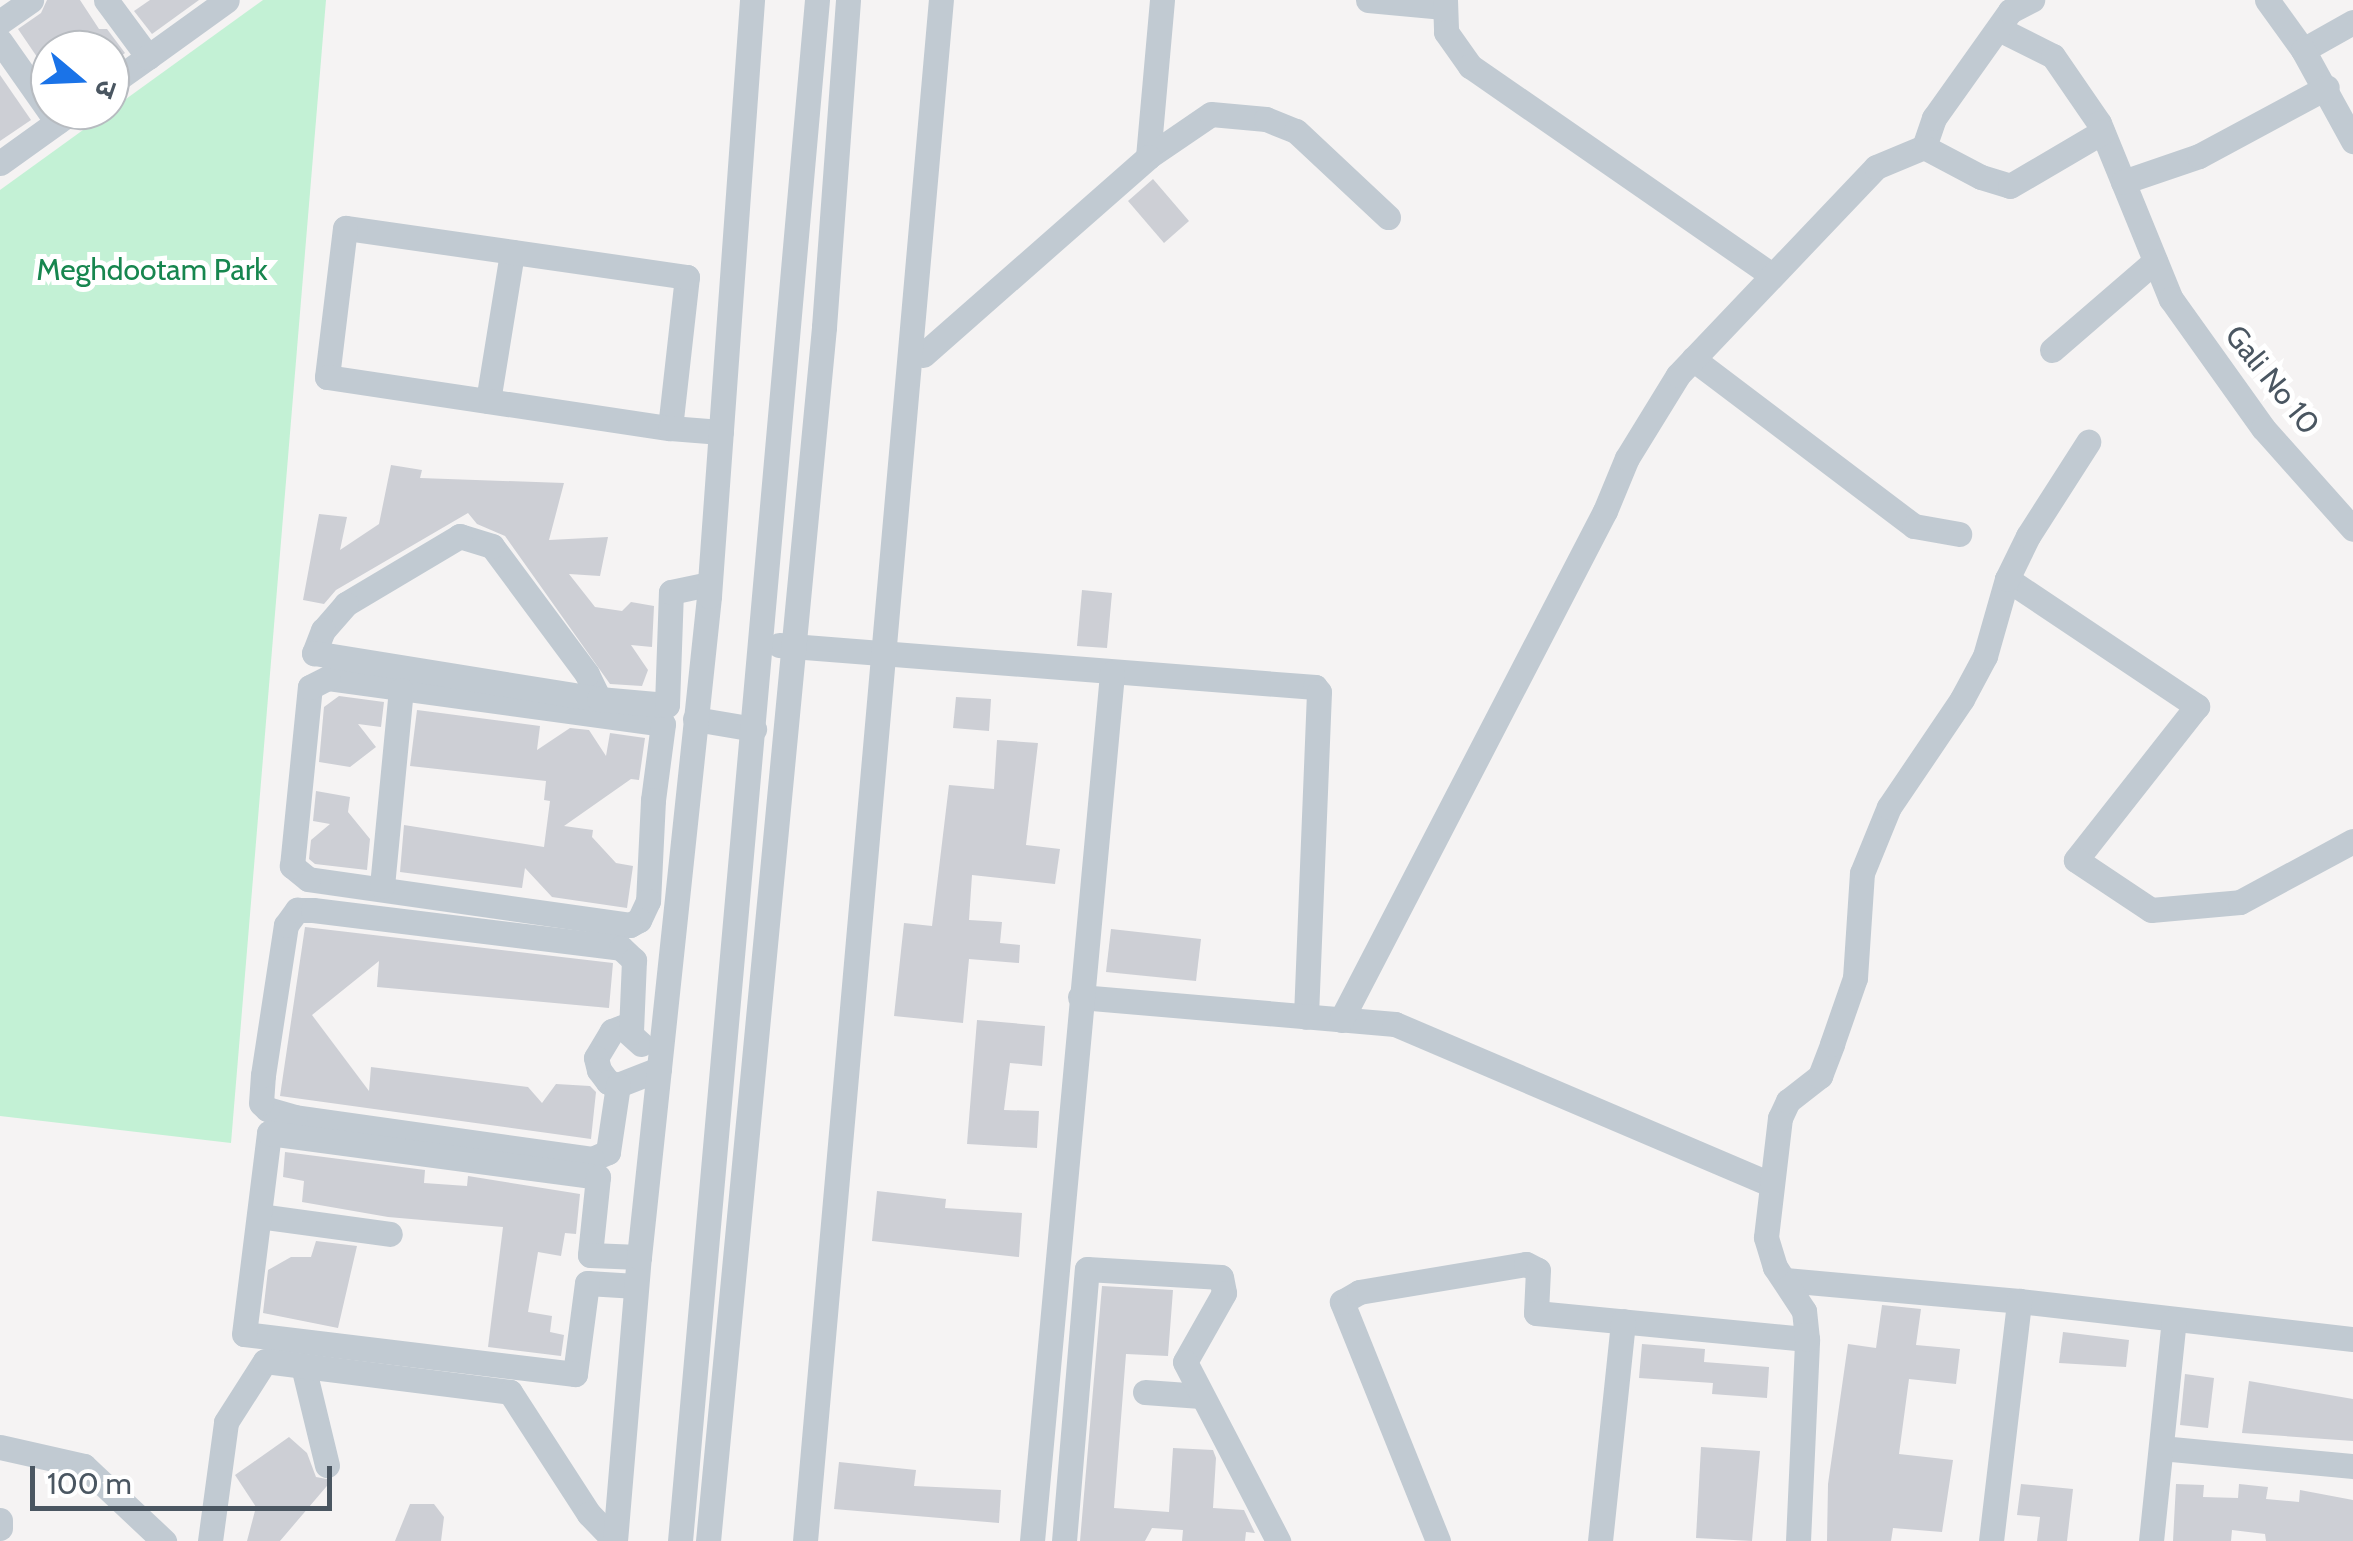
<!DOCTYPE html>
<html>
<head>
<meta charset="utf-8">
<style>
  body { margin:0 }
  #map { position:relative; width:2353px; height:1541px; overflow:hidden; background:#f5f3f3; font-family:Cabin,"Noto Sans Devanagari",sans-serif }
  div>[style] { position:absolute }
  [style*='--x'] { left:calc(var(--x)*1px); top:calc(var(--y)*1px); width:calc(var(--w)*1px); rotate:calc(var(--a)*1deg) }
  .green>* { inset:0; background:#c3f1d5 }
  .building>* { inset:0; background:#cdcfd5 }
  .minor>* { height:25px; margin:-12.5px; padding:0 12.5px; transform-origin:12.5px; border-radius:12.5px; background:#c1cad2 }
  span { translate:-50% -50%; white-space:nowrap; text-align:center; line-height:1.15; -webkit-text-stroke:10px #fff; paint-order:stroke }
  .park-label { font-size:30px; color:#17864f }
  .street-label { font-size:30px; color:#4a5661 }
  .north { position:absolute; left:30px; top:30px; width:100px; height:100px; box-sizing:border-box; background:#fff; border:2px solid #b7bbc0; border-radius:50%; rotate:109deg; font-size:28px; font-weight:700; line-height:40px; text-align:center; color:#4a5661 }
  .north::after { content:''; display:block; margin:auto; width:35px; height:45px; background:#1a73e8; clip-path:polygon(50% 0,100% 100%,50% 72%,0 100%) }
  .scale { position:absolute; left:30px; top:1466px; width:302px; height:45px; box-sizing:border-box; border:5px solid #4a5661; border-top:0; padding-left:12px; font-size:30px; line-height:35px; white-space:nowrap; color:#4a5661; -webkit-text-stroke:8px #fff; paint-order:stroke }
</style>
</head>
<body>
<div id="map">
  <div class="green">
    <i style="clip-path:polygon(263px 0,326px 0,231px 1143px,0 1116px,0 190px)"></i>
  </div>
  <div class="building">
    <i style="clip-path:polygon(47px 0,80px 0,99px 29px,107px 29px,125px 53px,110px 64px,110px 50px,50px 50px,50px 76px,18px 29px,41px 13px)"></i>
    <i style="clip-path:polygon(150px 0,199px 0,152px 34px,134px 11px)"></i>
    <i style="clip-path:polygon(0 75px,31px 120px,0 141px)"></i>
    <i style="clip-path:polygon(1153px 179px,1189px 221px,1164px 243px,1128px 201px)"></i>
    <i style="clip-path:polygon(391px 465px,422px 470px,420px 478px,564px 483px,549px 540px,608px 537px,600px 576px,569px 574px,595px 607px,622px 611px,631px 602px,654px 606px,652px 647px,631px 645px,648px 670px,642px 686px,610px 684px,505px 536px,477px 524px,468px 513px,336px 590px,324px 604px,303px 600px,319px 514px,347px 517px,340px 550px,379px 524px)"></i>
    <i style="clip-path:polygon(1082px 590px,1112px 593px,1107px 648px,1077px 646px)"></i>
    <i style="clip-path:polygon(339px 696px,384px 702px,381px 727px,358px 724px,376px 747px,350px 767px,319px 762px,324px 707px)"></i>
    <i style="clip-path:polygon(956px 697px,991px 699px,989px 731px,953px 728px)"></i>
    <i style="clip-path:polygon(417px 710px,540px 726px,537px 750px,570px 728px,589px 730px,606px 756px,610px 733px,645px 738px,639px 780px,631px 779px,564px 826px,593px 830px,592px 837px,616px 863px,633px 866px,627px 908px,552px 897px,525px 868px,522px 888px,400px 872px,404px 825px,544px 847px,550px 801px,544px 800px,546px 781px,410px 766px)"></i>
    <i style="clip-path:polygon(997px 740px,1038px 743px,1026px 845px,1060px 849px,1055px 884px,972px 875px,969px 920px,1002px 922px,1000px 943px,1020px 945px,1019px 963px,969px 959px,963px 1023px,894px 1016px,904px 923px,932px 926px,949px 785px,994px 789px)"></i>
    <i style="clip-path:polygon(316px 791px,350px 797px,348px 812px,370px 839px,367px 870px,315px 864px,309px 859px,311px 840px,330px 824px,313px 821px)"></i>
    <i style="clip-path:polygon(305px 927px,613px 963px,609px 1008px,377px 987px,379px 961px,312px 1015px,369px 1091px,371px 1067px,528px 1087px,542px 1103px,556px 1084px,590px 1086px,596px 1092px,591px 1139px,280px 1096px)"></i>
    <i style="clip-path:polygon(1111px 929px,1201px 939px,1196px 981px,1106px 972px)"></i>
    <i style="clip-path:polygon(977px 1020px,1045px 1026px,1042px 1066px,1010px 1063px,1004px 1110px,1039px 1111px,1037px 1148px,967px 1144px)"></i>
    <i style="clip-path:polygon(285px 1152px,425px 1170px,424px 1183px,467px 1186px,468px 1176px,580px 1194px,576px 1234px,565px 1233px,561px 1256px,538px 1252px,528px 1312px,552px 1316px,550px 1332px,564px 1335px,561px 1356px,488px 1347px,503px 1227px,388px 1217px,302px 1202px,304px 1181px,283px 1177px)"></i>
    <i style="clip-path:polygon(877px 1191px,946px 1199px,945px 1208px,1022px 1213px,1019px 1257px,872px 1241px)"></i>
    <i style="clip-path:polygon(316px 1241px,357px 1246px,338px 1328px,263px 1313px,268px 1270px,291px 1257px,311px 1257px)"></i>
    <i style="clip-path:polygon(1102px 1286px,1173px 1290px,1168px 1356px,1126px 1354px,1114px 1508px,1169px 1512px,1173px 1448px,1213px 1450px,1216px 1458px,1213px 1508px,1244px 1510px,1255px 1533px,1246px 1532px,1245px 1541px,1182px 1541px,1183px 1530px,1152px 1528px,1145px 1541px,1080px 1541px)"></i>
    <i style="clip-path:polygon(1882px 1305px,1921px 1309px,1916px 1345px,1960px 1349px,1956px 1384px,1909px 1379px,1899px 1454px,1953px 1460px,1942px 1532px,1893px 1528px,1891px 1541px,1827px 1541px,1828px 1484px,1848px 1344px,1876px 1348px)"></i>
    <i style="clip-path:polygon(2063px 1332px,2129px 1340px,2126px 1367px,2059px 1363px)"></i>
    <i style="clip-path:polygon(1642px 1344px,1705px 1349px,1704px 1362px,1769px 1367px,1767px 1398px,1712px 1394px,1713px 1383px,1639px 1378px)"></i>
    <i style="clip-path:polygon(2185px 1374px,2214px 1378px,2208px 1428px,2180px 1425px)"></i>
    <i style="clip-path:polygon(2249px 1381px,2353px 1399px,2353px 1441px,2242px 1433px)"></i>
    <i style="clip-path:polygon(289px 1437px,307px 1453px,316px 1477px,332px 1480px,280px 1541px,247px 1541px,256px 1507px,235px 1475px)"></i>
    <i style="clip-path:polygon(1701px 1447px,1760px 1451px,1752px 1541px,1696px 1538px)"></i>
    <i style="clip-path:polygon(839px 1462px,916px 1470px,914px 1486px,1001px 1490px,999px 1523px,834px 1509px)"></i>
    <i style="clip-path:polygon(2021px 1484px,2073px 1489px,2067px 1541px,2037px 1541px,2040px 1517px,2017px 1515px)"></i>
    <i style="clip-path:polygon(2176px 1484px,2204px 1485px,2203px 1497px,2238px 1498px,2239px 1484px,2268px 1487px,2266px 1499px,2299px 1502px,2300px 1490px,2353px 1500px,2353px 1541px,2266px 1541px,2265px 1534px,2232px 1530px,2231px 1541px,2173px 1541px)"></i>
    <i style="clip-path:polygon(410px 1504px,434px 1504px,444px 1517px,441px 1541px,395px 1541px)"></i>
  </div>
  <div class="minor">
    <i style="--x:106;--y:0;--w:71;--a:53.6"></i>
    <i style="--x:148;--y:57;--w:47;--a:144.6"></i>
    <i style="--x:1162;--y:0;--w:158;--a:95.1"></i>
    <i style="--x:1148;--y:157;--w:76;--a:-34.3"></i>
    <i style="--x:1211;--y:114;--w:55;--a:5.2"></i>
    <i style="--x:1266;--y:119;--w:32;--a:22"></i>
    <i style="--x:1296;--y:131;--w:126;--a:43.1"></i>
    <i style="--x:1368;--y:0;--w:76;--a:5.3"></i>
    <i style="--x:1445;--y:0;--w:32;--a:88"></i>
    <i style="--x:1446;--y:32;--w:42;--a:54.8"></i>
    <i style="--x:1470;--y:66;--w:367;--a:34.7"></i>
    <i style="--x:2267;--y:0;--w:62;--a:54.2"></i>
    <i style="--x:0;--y:22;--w:38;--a:-35"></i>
    <i style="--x:2353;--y:22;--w:57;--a:150.8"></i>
    <i style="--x:2303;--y:50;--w:104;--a:61.2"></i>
    <i style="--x:1999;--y:29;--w:60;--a:26.6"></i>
    <i style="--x:2053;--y:56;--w:81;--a:55.5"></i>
    <i style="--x:2099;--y:123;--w:190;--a:67.8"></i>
    <i style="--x:2171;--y:299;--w:158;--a:54.5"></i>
    <i style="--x:2263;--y:428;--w:135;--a:48.3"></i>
    <i style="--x:0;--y:41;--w:99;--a:54.9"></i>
    <i style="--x:148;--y:57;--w:97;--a:-35.8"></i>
    <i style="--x:1924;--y:147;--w:31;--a:-71"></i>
    <i style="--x:1934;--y:118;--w:131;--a:-54.6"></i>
    <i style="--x:2010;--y:11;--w:25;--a:-27"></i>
    <i style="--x:0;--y:163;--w:91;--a:-35.6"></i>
    <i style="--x:2123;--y:182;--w:80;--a:-18.9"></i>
    <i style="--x:2199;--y:156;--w:145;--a:-28.3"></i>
    <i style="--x:2052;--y:350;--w:136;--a:-40.8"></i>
    <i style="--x:923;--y:355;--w:300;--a:-41.3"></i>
    <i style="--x:1693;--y:359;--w:277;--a:37.1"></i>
    <i style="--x:1914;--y:526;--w:46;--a:10.1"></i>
    <i style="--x:488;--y:401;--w:151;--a:-80.8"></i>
    <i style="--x:670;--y:428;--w:152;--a:-83.6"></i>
    <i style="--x:687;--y:277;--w:345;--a:-171.8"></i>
    <i style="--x:345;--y:228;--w:150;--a:96.9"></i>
    <i style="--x:327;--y:377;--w:347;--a:8.5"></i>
    <i style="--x:670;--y:428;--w:51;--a:4.5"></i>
    <i style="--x:2007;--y:579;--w:229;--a:33.8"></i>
    <i style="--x:2197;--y:706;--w:196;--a:128.2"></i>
    <i style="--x:2076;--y:860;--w:90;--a:33.7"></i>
    <i style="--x:2151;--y:910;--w:89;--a:-5.1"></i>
    <i style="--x:2240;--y:902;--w:128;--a:-28.4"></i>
    <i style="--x:779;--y:645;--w:538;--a:4.48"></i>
    <i style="--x:1315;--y:687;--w:6;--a:51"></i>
    <i style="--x:1319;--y:692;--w:325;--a:92.3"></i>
    <i style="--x:328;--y:678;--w:338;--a:7.8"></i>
    <i style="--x:663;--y:724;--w:77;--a:97.5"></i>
    <i style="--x:653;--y:800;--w:101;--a:92.8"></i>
    <i style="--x:648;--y:901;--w:21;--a:115"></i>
    <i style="--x:639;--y:920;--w:10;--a:151"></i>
    <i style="--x:630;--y:925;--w:325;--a:-171.9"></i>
    <i style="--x:308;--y:879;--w:21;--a:-141"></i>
    <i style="--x:292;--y:866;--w:180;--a:-84.3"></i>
    <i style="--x:310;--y:687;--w:20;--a:-27"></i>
    <i style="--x:599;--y:699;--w:28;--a:-116"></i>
    <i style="--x:587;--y:674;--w:159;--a:-126.6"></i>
    <i style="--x:492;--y:546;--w:34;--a:-163"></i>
    <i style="--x:460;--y:536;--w:133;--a:149.2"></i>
    <i style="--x:346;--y:604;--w:35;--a:131"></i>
    <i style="--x:323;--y:630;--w:25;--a:111"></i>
    <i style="--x:314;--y:653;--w:289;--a:9.2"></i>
    <i style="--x:599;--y:699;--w:68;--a:5"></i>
    <i style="--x:667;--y:705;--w:113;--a:-88"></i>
    <i style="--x:671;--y:592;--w:39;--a:-12"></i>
    <i style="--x:695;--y:719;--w:60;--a:9.6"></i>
    <i style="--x:382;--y:886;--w:197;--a:-84.5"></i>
    <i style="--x:1080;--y:997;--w:316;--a:4.9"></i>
    <i style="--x:1395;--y:1024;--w:409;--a:23.1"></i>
    <i style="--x:1341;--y:1020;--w:573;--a:-62.59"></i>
    <i style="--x:1605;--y:511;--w:57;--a:-67.5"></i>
    <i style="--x:1627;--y:458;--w:97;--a:-58.4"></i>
    <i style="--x:1678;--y:375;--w:287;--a:-46.4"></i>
    <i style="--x:1876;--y:167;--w:52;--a:-22.6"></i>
    <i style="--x:1924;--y:147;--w:64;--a:27.8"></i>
    <i style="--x:1981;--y:177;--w:30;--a:17"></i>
    <i style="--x:2010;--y:186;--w:107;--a:-30.4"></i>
    <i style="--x:641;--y:1044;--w:25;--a:-138"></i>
    <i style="--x:622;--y:1027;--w:11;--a:158"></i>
    <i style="--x:612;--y:1031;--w:31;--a:121"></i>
    <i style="--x:596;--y:1058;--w:12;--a:76"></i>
    <i style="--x:599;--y:1070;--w:15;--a:53"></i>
    <i style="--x:608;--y:1082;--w:10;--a:17"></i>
    <i style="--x:618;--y:1085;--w:44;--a:-21.3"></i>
    <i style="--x:618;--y:1085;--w:68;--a:98.5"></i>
    <i style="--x:608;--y:1152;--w:17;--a:156"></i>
    <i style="--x:592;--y:1159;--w:300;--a:-172"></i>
    <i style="--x:295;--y:1117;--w:29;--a:-164"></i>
    <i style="--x:267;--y:1109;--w:8;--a:-135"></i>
    <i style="--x:261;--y:1103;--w:28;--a:-86"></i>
    <i style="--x:263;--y:1075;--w:152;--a:-81.3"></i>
    <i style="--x:286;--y:925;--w:19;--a:-54"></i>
    <i style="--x:297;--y:910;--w:16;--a:0"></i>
    <i style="--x:313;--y:910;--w:310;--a:7"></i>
    <i style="--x:621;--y:948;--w:18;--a:43"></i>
    <i style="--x:634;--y:960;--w:72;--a:92.4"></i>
    <i style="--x:259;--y:1216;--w:132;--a:7.8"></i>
    <i style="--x:1785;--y:1280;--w:235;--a:5.1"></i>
    <i style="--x:2019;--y:1301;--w:336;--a:6.5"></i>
    <i style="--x:636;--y:1286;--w:49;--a:-176.5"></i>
    <i style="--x:587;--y:1283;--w:92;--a:97.5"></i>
    <i style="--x:575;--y:1374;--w:333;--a:-173.1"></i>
    <i style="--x:244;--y:1334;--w:203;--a:-82.9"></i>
    <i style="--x:269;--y:1133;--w:332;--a:7.6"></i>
    <i style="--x:598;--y:1177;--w:78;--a:95.9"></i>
    <i style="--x:590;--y:1255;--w:49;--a:2.3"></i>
    <i style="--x:303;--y:1366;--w:102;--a:76.4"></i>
    <i style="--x:1145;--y:1392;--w:56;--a:4.1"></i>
    <i style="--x:0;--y:1447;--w:86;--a:12.7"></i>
    <i style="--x:84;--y:1466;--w:110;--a:43.2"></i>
    <i style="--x:2161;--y:1448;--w:193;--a:5.4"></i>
    <i style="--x:0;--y:1520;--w:8;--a:90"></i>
    <i style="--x:210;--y:1541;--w:120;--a:-82.3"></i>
    <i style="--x:226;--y:1422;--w:72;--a:-57.4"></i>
    <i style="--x:265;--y:1361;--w:247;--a:7.2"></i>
    <i style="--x:510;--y:1392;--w:145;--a:57.1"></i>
    <i style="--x:589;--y:1514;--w:37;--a:46"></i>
    <i style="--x:615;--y:1541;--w:285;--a:-85.2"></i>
    <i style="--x:639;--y:1257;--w:665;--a:-83.95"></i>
    <i style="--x:709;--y:596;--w:598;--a:-85.87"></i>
    <i style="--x:680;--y:1541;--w:1547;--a:-84.92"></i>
    <i style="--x:708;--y:1541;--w:1220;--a:-84.54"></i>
    <i style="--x:824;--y:327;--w:328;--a:-85.8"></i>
    <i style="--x:805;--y:1541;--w:1547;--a:-84.96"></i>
    <i style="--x:1032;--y:1541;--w:872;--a:-84.73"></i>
    <i style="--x:1064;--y:1541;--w:273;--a:-85.2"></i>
    <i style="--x:1087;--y:1269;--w:134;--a:3.4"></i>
    <i style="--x:1221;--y:1277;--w:16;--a:79"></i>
    <i style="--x:1224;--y:1293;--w:79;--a:119.5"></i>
    <i style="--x:1185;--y:1362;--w:202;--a:62.5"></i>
    <i style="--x:1438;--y:1541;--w:258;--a:-111.9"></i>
    <i style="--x:1342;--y:1302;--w:20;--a:-30"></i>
    <i style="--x:1359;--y:1292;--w:169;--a:-9.5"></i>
    <i style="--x:1526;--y:1264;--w:13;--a:27"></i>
    <i style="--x:1538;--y:1270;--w:43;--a:92.7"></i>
    <i style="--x:1536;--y:1313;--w:272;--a:5.5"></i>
    <i style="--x:1600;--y:1541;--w:221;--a:-84"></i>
    <i style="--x:1798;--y:1541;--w:202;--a:-87.4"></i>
    <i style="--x:1807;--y:1339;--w:28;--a:-96"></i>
    <i style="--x:1804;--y:1311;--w:53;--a:-123.4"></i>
    <i style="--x:1775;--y:1267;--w:31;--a:-107"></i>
    <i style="--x:1766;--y:1237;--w:120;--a:-83.3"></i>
    <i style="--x:1780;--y:1118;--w:19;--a:-65"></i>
    <i style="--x:1788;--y:1101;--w:41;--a:-38"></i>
    <i style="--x:1820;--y:1076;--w:34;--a:-69"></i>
    <i style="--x:1832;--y:1044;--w:70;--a:-70.8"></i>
    <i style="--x:1855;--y:978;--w:105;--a:-86.2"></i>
    <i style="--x:1862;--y:873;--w:71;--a:-67.8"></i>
    <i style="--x:1889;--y:807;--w:130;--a:-55.9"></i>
    <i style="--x:1962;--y:699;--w:49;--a:-61.9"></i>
    <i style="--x:1985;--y:656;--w:80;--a:-74.1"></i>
    <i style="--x:2007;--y:579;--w:48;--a:-64"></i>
    <i style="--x:2028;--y:536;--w:112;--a:-57.4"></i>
    <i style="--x:1991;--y:1541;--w:242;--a:-83.3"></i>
    <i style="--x:2151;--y:1541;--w:222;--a:-84.1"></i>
  </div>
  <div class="park-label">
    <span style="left:152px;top:270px">Meghdootam Park</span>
  </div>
  <div class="street-label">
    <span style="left:2272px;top:380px;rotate:51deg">Gali No 10</span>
  </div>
  <div class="north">उ</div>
  <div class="scale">100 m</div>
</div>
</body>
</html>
